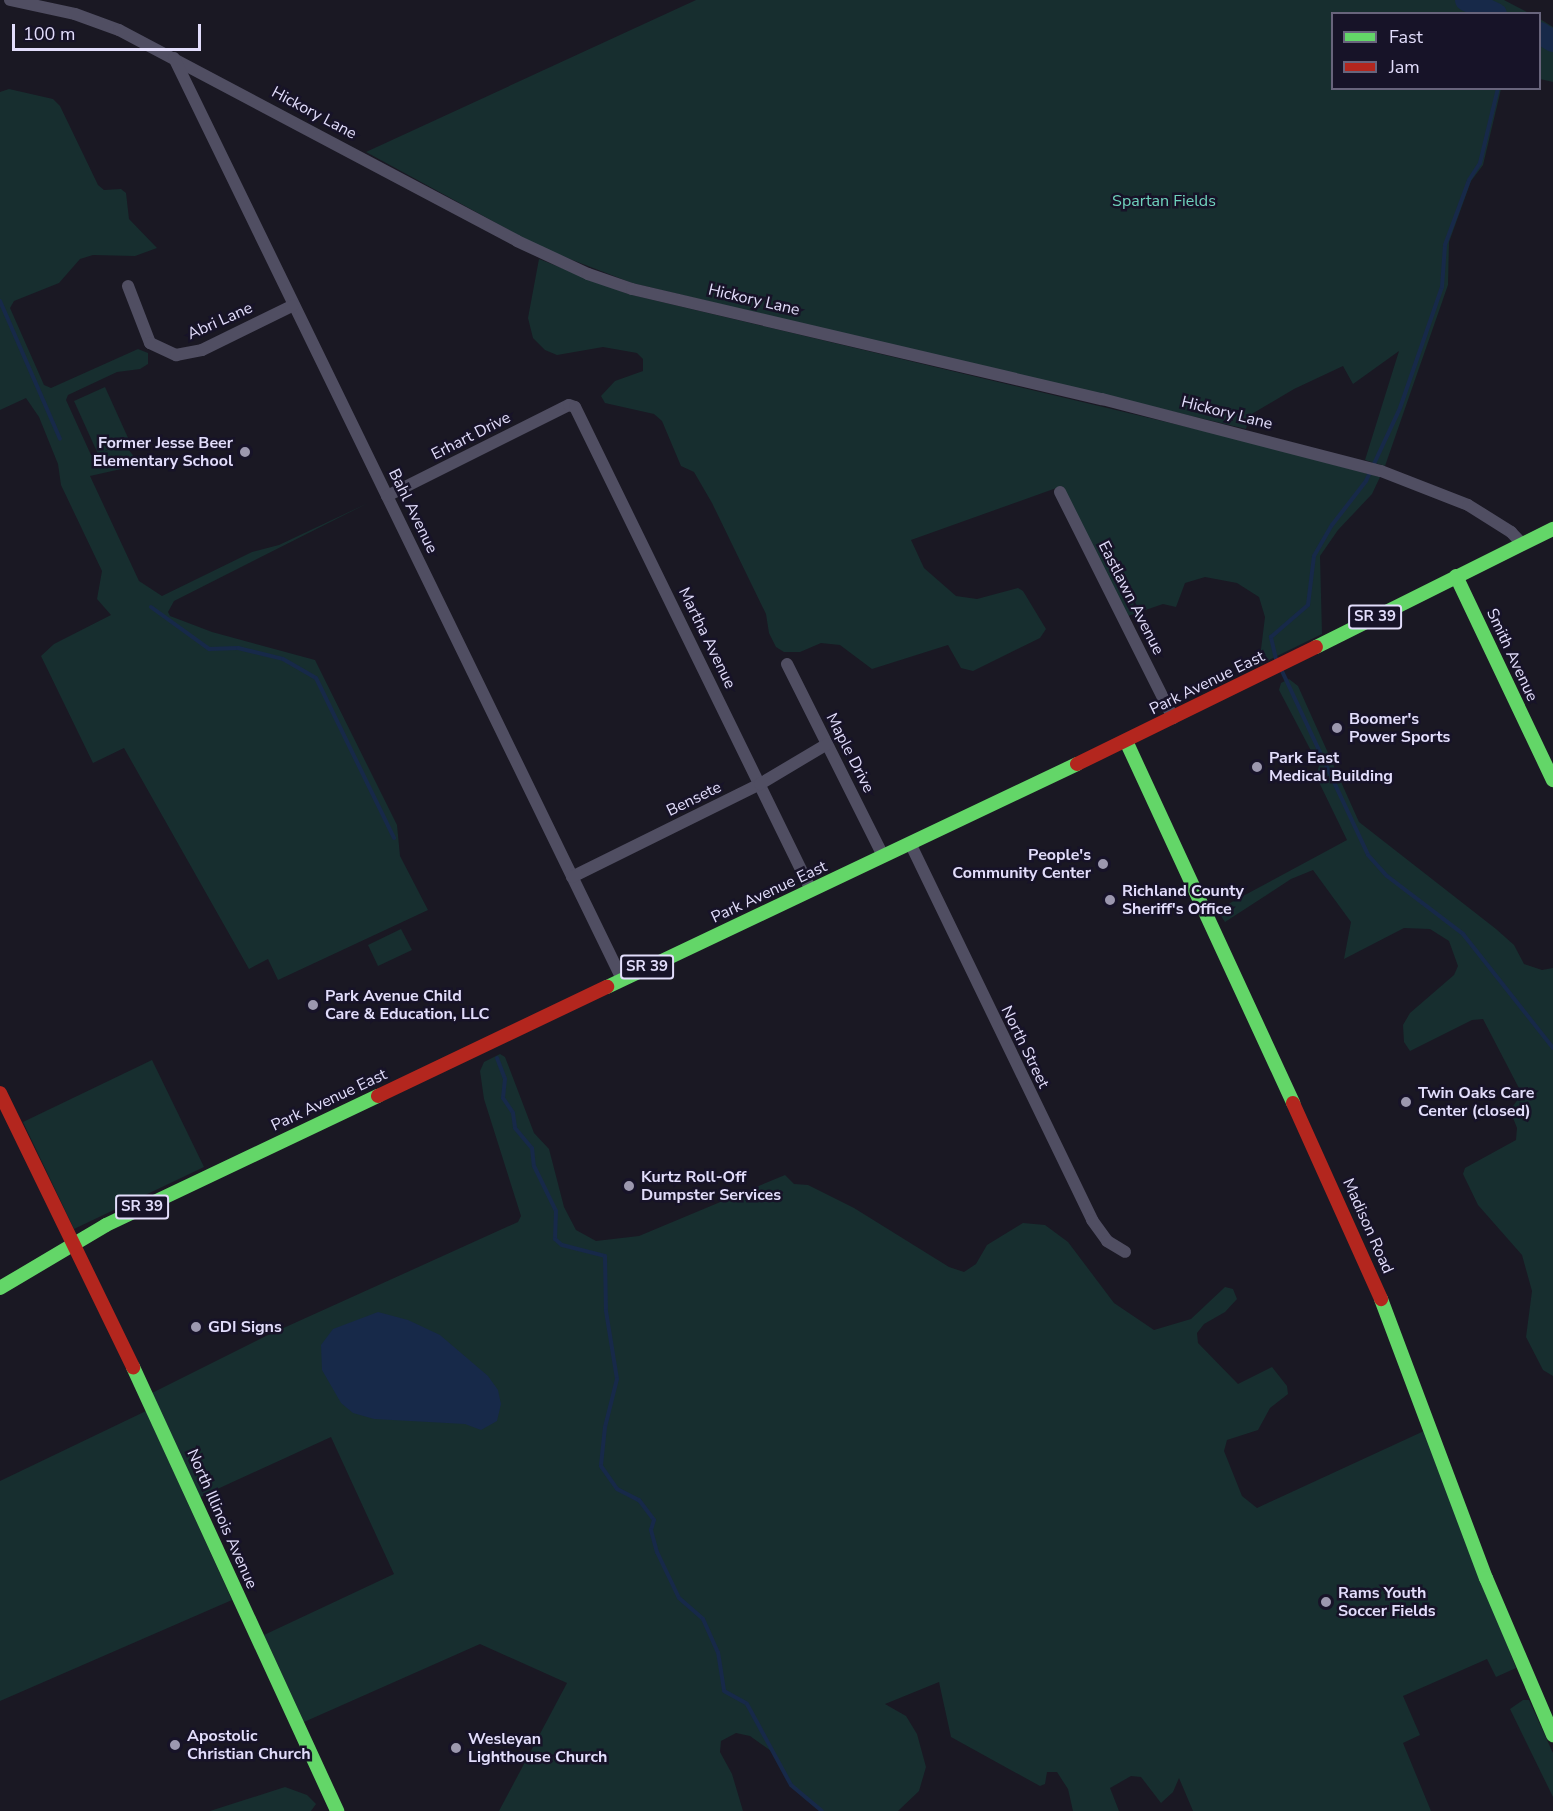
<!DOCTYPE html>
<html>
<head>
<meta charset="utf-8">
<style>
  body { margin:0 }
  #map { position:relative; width:1553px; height:1811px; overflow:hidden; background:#1a1823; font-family:"Nunito Sans",sans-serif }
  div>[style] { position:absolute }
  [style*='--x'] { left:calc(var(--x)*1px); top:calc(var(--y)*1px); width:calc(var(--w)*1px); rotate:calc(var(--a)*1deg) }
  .green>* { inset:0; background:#172e2f }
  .water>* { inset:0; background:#172949 }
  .stream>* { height:4px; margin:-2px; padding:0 2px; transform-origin:2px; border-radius:2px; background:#172949 }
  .river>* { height:22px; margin:-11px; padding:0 11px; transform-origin:11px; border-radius:11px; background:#172949 }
  .street>* { height:12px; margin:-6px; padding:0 6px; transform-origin:6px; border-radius:6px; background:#504e62 }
  .fast>* { height:14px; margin:-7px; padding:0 7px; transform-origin:7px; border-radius:7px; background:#63d668 }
  .jam>* { height:14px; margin:-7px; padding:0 7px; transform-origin:7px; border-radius:7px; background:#b3261e }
  .dots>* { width:16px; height:16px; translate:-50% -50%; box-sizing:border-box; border:3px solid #171328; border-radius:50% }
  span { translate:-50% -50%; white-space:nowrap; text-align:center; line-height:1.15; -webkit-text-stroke:5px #171328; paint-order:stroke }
  .shield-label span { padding:2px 4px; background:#171328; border:2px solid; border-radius:4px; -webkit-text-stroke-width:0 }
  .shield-label { font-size:15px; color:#e2ddfb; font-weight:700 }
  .street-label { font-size:16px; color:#e2ddfb }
  .park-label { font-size:16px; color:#70d4be }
  .poi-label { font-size:16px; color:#e2ddfb; font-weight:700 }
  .right { translate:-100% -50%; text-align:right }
  .left { translate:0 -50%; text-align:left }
  .legend { position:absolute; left:1331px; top:12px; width:210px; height:78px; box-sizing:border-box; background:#171328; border:2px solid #68647c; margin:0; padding:8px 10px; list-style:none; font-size:18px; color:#e2ddfb }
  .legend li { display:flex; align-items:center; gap:12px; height:30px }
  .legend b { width:30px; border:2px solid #68647c }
  .scale { position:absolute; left:12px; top:24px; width:189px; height:27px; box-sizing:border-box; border:3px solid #e2ddfb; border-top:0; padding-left:8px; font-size:18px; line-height:21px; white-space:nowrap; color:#e2ddfb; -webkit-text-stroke:4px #171328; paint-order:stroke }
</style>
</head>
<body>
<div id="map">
  <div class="green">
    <i style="clip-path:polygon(696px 0,1504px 0,1529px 13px,1332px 14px,1332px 88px,1501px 89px,1483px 165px,1471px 181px,1449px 242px,1448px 285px,1385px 466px,1365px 460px,1399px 351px,1353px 384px,1343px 366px,1294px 389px,1250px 415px,1246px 429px,632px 283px,544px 249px,366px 152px)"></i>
    <i style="clip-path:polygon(1540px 19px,1553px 27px,1553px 82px,1540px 79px)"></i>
    <i style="clip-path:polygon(9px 89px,53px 99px,60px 106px,98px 185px,104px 190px,121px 189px,126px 193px,129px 219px,157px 248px,135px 256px,93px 255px,80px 259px,59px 283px,14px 301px,10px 308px,44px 385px,51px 388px,138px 349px,148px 353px,148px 364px,140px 369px,117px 372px,68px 395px,66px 400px,91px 455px,125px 445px,135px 458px,130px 467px,90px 476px,139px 581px,162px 596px,252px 552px,279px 545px,368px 503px,174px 601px,168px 612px,170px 616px,212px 632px,315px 660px,397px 825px,400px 856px,428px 910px,278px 980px,268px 959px,249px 969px,124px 748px,93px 763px,41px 656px,54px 644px,111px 615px,97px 599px,102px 571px,61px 485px,58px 464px,39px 417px,26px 398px,0 410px,0 92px)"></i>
    <i style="clip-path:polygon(539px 259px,628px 294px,1242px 440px,1380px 477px,1372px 494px,1338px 530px,1320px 556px,1322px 634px,1259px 665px,1265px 617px,1259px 597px,1237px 583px,1205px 577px,1185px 583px,1176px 607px,1163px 604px,1128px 616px,1062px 486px,911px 540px,924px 568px,956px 596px,977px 599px,1018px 588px,1023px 591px,1046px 629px,1040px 638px,973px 671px,961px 668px,948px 645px,872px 669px,840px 645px,821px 643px,800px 652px,784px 652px,776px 647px,769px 633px,766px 614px,712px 503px,694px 472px,681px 466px,662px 421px,654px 414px,605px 403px,601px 396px,615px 381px,643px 371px,643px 359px,637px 353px,603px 347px,557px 355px,545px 350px,533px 338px,528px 318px)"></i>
    <i style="clip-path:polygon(105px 387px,129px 440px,98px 454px,74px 401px)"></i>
    <i style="clip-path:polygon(1289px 679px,1298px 686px,1359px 822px,1496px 929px,1514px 945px,1524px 964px,1542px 970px,1553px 968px,1553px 1376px,1543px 1370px,1526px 1337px,1532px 1291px,1522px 1255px,1478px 1205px,1463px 1174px,1465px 1168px,1516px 1140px,1517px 1128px,1510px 1110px,1522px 1094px,1483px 1019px,1472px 1020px,1410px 1051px,1404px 1042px,1403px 1025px,1410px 1013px,1454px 975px,1458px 966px,1449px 941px,1430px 929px,1404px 928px,1344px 959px,1351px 922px,1313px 870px,1291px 879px,1225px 922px,1217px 910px,1347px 840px,1316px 776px,1319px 766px,1279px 690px,1281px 683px)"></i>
    <i style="clip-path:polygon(401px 929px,412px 950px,378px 966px,368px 945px)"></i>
    <i style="clip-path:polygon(500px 1054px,505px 1057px,534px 1133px,549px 1149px,564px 1207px,576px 1230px,596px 1241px,639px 1236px,785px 1175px,794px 1184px,808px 1185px,854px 1208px,949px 1267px,964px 1272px,976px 1264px,987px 1245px,1023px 1223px,1045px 1225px,1068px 1242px,1114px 1303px,1154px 1330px,1191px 1319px,1225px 1287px,1233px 1289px,1237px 1299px,1225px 1312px,1204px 1324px,1197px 1333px,1198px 1343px,1238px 1384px,1272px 1367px,1287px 1386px,1288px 1394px,1270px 1408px,1258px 1430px,1227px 1440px,1224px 1451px,1242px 1496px,1257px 1508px,1424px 1431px,1516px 1668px,1496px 1677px,1487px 1659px,1403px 1696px,1420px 1735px,1403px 1743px,1431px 1811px,1193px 1811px,1179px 1778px,1173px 1792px,1161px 1803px,1141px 1777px,1131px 1776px,1110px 1788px,1119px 1811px,1073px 1811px,1068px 1789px,1057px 1772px,1047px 1772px,1045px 1784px,1040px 1786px,951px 1737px,939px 1682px,885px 1704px,906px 1716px,917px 1734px,926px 1767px,919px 1791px,898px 1811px,820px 1811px,790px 1785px,774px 1753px,750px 1736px,736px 1733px,721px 1741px,720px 1752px,732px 1774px,743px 1811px,499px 1811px,567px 1683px,480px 1644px,304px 1722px,264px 1635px,394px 1574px,331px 1437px,200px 1497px,152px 1393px,268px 1335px,518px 1222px,521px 1216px,484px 1099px,480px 1071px,484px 1062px)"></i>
    <i style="clip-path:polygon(152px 1060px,204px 1167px,74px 1229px,23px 1122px)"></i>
    <i style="clip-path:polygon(146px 1411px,232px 1600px,0 1701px,0 1481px)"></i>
    <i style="clip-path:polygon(1523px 1700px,1529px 1700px,1553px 1753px,1553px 1797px,1510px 1709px)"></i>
    <i style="clip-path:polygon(285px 1787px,307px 1795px,316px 1804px,311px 1811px,210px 1811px)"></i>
  </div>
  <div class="water">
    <i style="clip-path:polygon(378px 1312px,408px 1320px,440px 1335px,488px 1376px,498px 1390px,501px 1404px,497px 1421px,481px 1430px,465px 1424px,374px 1419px,353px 1413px,341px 1403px,322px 1370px,321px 1345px,333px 1329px)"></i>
  </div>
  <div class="stream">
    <i style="--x:0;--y:301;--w:150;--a:66.5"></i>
    <i style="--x:151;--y:607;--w:72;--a:35.9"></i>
    <i style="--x:209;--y:649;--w:29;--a:-2"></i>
    <i style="--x:238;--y:648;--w:46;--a:13.7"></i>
    <i style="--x:283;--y:659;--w:38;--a:30"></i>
    <i style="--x:316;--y:678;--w:178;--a:64"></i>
    <i style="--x:1276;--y:659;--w:23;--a:-103"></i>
    <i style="--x:1271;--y:637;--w:49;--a:-40.9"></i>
    <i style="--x:1308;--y:605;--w:49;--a:-83"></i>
    <i style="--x:1314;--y:556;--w:36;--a:-60"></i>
    <i style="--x:1332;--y:525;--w:56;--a:-52.3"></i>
    <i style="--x:1366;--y:481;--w:81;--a:-65"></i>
    <i style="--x:1400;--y:408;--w:128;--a:-70.9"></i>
    <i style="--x:1442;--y:287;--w:42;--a:-85.9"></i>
    <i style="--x:1445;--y:245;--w:69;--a:-69.7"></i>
    <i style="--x:1469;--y:180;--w:20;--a:-57"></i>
    <i style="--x:1480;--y:163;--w:77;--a:-76.5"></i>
    <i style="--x:1281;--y:669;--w:205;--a:64.9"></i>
    <i style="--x:1368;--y:855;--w:28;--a:48"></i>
    <i style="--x:1387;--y:876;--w:96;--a:37.3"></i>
    <i style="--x:1463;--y:934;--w:145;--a:51.7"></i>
    <i style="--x:497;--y:1058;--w:22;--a:69"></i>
    <i style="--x:505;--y:1079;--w:19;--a:96"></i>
    <i style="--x:503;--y:1098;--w:18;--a:56"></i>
    <i style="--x:513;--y:1113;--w:15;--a:82"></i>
    <i style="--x:515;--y:1128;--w:26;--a:50"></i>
    <i style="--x:532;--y:1148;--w:18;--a:84"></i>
    <i style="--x:534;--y:1166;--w:50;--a:63.9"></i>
    <i style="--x:556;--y:1211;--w:28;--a:92"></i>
    <i style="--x:555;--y:1239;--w:9;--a:41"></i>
    <i style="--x:562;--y:1245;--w:44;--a:14.3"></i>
    <i style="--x:605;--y:1256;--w:55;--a:89"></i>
    <i style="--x:606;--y:1311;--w:69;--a:80.8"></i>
    <i style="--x:617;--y:1379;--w:49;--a:104"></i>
    <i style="--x:605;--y:1427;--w:39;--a:96"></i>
    <i style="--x:601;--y:1466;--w:28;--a:55"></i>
    <i style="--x:617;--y:1489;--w:25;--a:27"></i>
    <i style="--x:639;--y:1500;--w:25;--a:53"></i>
    <i style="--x:654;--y:1520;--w:10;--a:107"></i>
    <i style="--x:651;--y:1530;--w:23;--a:75"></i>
    <i style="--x:657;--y:1552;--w:51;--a:64.4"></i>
    <i style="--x:679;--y:1598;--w:32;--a:41"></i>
    <i style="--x:703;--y:1619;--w:36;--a:66"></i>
    <i style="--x:718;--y:1652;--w:39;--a:81"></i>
    <i style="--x:724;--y:1691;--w:26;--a:29"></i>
    <i style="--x:747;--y:1704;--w:92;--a:61.5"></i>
    <i style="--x:791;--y:1785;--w:40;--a:40"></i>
  </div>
  <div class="river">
    <i style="--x:1466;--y:0;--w:33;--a:25"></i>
    <i style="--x:1540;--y:33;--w:15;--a:32"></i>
  </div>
  <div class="street">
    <i style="--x:10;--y:0;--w:66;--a:12.2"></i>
    <i style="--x:75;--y:14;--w:47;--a:20"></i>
    <i style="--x:119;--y:30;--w:450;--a:27.9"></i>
    <i style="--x:517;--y:241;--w:78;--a:24.9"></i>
    <i style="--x:588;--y:274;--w:46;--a:18.8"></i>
    <i style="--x:632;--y:289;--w:483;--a:13.2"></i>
    <i style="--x:1102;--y:399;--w:288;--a:14.5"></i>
    <i style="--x:1381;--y:471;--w:93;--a:21.3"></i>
    <i style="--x:1468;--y:505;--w:51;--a:32.1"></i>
    <i style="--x:1511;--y:532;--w:16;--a:47"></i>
    <i style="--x:174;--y:58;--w:1024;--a:64.06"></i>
    <i style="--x:128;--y:286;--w:61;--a:68.9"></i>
    <i style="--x:150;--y:343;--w:29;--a:25"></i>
    <i style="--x:176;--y:355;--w:26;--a:-11"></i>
    <i style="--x:202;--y:350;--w:102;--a:-26.1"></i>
    <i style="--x:1060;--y:492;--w:253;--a:63.4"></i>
    <i style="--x:387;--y:496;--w:203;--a:-26.6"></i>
    <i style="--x:569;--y:405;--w:6;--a:18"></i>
    <i style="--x:575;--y:407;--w:538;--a:63.96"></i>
    <i style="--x:787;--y:664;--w:215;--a:63.4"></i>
    <i style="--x:910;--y:843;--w:419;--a:64.2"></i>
    <i style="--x:1092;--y:1220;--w:26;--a:54"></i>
    <i style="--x:1107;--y:1241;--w:21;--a:31"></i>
    <i style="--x:572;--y:877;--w:210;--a:-26.3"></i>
    <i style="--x:760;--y:784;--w:78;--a:-30.8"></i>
  </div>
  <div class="fast">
    <i style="--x:1456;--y:576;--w:226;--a:64.6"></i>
    <i style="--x:1316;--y:647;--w:265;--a:-26.5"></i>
    <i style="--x:1126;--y:741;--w:399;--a:65.2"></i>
    <i style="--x:607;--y:987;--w:520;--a:-25.38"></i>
    <i style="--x:0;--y:1288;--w:123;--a:-30.7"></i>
    <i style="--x:106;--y:1225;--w:301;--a:-25.4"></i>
    <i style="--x:1381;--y:1299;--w:298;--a:69.4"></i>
    <i style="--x:1486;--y:1578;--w:171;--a:66.9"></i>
    <i style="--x:133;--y:1367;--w:489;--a:65.3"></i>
  </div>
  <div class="jam">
    <i style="--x:1077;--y:764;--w:266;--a:-26.1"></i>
    <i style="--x:0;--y:1093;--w:305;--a:64.1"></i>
    <i style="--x:378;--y:1096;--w:254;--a:-25.5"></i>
    <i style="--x:1293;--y:1103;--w:215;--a:65.8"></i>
  </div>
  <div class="dots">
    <i style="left:245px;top:452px;background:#9c98af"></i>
    <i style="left:1337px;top:728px;background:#9c98af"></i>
    <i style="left:1257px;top:767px;background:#9c98af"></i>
    <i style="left:1103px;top:864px;background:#9c98af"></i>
    <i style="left:1110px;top:900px;background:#9c98af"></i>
    <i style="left:313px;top:1005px;background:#9c98af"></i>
    <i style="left:1406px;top:1102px;background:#9c98af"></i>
    <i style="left:629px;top:1186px;background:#9c98af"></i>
    <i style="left:196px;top:1327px;background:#9c98af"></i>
    <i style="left:1326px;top:1602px;background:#9c98af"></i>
    <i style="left:175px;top:1745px;background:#9c98af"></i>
    <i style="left:456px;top:1748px;background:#9c98af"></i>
  </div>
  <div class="shield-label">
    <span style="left:1375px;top:617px">SR 39</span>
    <span style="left:647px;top:967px">SR 39</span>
    <span style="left:142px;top:1207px">SR 39</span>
  </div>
  <div class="street-label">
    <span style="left:314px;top:113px;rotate:28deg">Hickory Lane</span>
    <span style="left:754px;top:300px;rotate:13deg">Hickory Lane</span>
    <span style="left:220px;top:321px;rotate:-24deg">Abri Lane</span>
    <span style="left:1227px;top:413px;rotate:14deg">Hickory Lane</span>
    <span style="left:471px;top:436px;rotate:-27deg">Erhart Drive</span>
    <span style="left:413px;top:511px;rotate:64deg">Bahl Avenue</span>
    <span style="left:1131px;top:598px;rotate:63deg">Eastlawn Avenue</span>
    <span style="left:707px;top:638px;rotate:64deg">Martha Avenue</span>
    <span style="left:1512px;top:655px;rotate:65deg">Smith Avenue</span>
    <span style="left:1207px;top:683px;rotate:-26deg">Park Avenue East</span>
    <span style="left:850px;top:753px;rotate:63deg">Maple Drive</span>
    <span style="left:694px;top:799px;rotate:-26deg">Bensete</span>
    <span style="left:769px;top:892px;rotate:-25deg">Park Avenue East</span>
    <span style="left:1025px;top:1047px;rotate:64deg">North Street</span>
    <span style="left:329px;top:1100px;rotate:-25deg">Park Avenue East</span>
    <span style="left:1368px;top:1226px;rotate:66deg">Madison Road</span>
    <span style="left:222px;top:1519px;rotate:66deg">North Illinois Avenue</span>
  </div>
  <div class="park-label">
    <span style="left:1164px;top:201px">Spartan Fields</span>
  </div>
  <div class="poi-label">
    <span class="right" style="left:233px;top:452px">Former Jesse Beer<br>Elementary School</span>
    <span class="left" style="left:1349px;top:728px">Boomer's<br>Power Sports</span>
    <span class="left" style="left:1269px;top:767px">Park East<br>Medical Building</span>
    <span class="right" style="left:1091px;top:864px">People's<br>Community Center</span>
    <span class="left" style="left:1122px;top:900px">Richland County<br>Sheriff's Office</span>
    <span class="left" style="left:325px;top:1005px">Park Avenue Child<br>Care &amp; Education, LLC</span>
    <span class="left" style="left:1418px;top:1102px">Twin Oaks Care<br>Center (closed)</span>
    <span class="left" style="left:641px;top:1186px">Kurtz Roll-Off<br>Dumpster Services</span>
    <span class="left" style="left:208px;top:1327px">GDI Signs</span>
    <span class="left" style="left:1338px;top:1602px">Rams Youth<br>Soccer Fields</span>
    <span class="left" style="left:187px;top:1745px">Apostolic<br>Christian Church</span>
    <span class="left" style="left:468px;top:1748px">Wesleyan<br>Lighthouse Church</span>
  </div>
  <ul class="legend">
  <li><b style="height:8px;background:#63d668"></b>Fast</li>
  <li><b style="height:8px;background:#b3261e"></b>Jam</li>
  </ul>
  <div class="scale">100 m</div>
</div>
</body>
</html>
